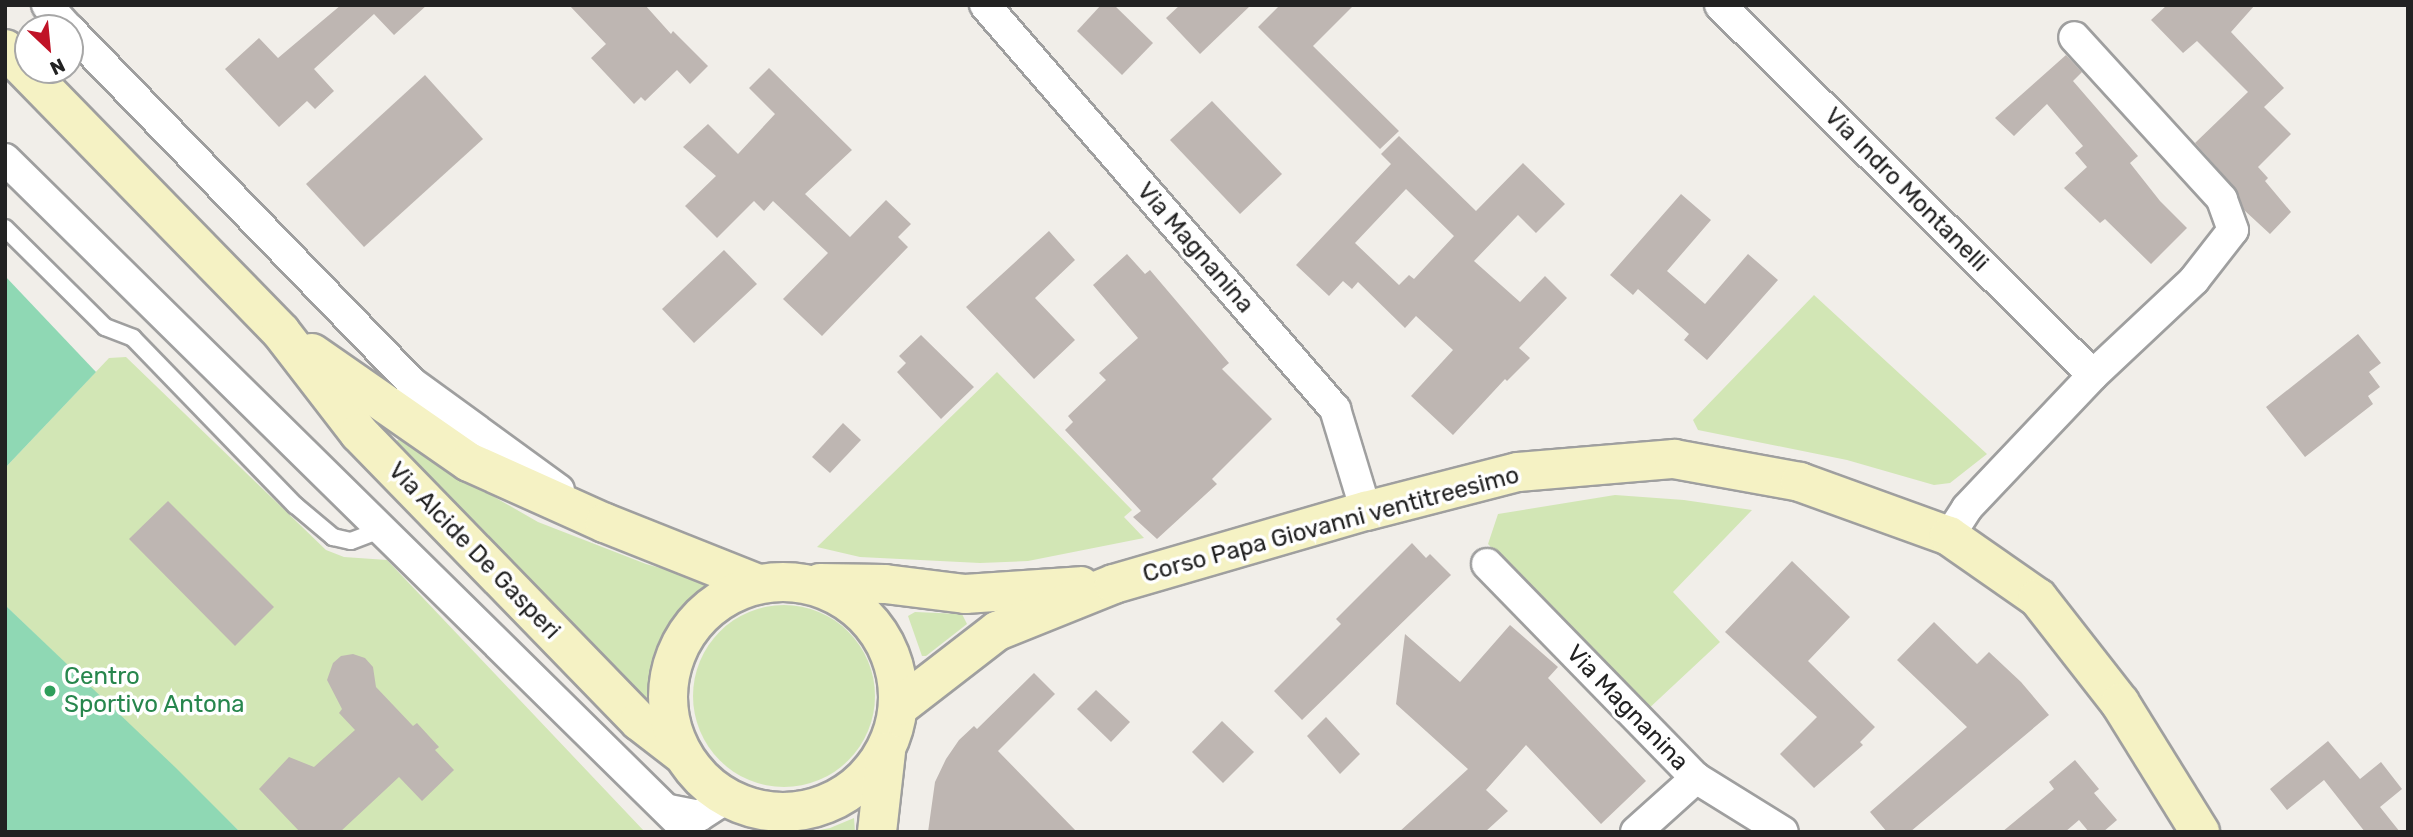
<!DOCTYPE html>
<html>
<head>
<meta charset="utf-8">
<style>
  body { margin:0 }
  #map { position:relative; width:2413px; height:837px; overflow:hidden; background:#f1eee9; font-family:Rubik,sans-serif }
  div>[style] { position:absolute }
  [style*='--x'] { left:calc(var(--x)*1px); top:calc(var(--y)*1px); width:calc(var(--w)*1px); rotate:calc(var(--a)*1deg) }
  .grass>* { inset:0; background:#d2e6b5 }
  .round { border-radius:50% }
  .pitch>* { inset:0; background:#8fd8b4 }
  .building>* { inset:0; background:#beb6b2 }
  .roads { filter:drop-shadow(2px 0 #9f9f9f) drop-shadow(-2px 0 #9f9f9f) drop-shadow(0 2px #9f9f9f) drop-shadow(0 -2px #9f9f9f) }
  .lane>* { height:16px; margin:-8px; padding:0 8px; transform-origin:8px; border-radius:8px; background:#fff }
  .street>* { height:30px; margin:-15px; padding:0 15px; transform-origin:15px; border-radius:15px; background:#fff }
  .secondary>* { height:38px; margin:-19px; padding:0 19px; transform-origin:19px; border-radius:19px; background:#f5f2c4 }
  .secondary>.ring { margin:-19px; padding:0; box-sizing:content-box; background:none; border:38px solid #f5f2c4; border-radius:50% }
  .dots>* { width:19px; height:19px; translate:-50% -50%; box-sizing:border-box; border:4px solid #fff; border-radius:50% }
  span { translate:-50% -50%; white-space:nowrap; text-align:center; line-height:1.15; -webkit-text-stroke:7px #fff; paint-order:stroke }
  .street-label { font-size:24px; color:#222 }
  .leisure-label { font-size:24px; color:#27864d }
  .left { translate:0 -50%; text-align:left }
  .frame { position:absolute; inset:0; border:7px solid #222; pointer-events:none }
  .north { position:absolute; left:14px; top:14px; width:70px; height:70px; box-sizing:border-box; background:#fff; border:2px solid #a7a7a7; border-radius:50%; rotate:154deg; font-size:19px; font-weight:700; line-height:28px; text-align:center; color:#222 }
  .north::after { content:''; display:block; margin:auto; width:24px; height:32px; background:#c01327; clip-path:polygon(50% 0,100% 100%,50% 72%,0 100%) }
</style>
</head>
<body>
<div id="map">
  <div class="grass">
    <i style="clip-path:polygon(1814px 295px,1987px 454px,1950px 483px,1934px 485px,1847px 460px,1698px 430px,1693px 420px)"></i>
    <i style="clip-path:polygon(126px 357px,326px 550px,344px 557px,387px 560px,645px 832px,240px 832px,5px 605px,5px 468px,109px 358px)"></i>
    <i style="clip-path:polygon(997px 372px,1132px 510px,1124px 517px,1144px 538px,1028px 561px,980px 563px,860px 557px,817px 547px)"></i>
    <i style="clip-path:polygon(401px 438px,456px 475px,538px 522px,646px 564px,713px 583px,679px 615px,657px 656px,649px 701px,510px 558px,450px 510px,393px 443px)"></i>
    <i style="clip-path:polygon(1615px 495px,1684px 500px,1752px 510px,1673px 592px,1720px 642px,1645px 712px,1488px 544px,1498px 514px)"></i>
    <i class="round" style="left:693px;top:605px;width:182px;height:182px"></i>
    <i style="clip-path:polygon(915px 612px,962px 614px,967px 624px,926px 656px,922px 656px,908px 616px)"></i>
    <i style="clip-path:polygon(854px 818px,855px 832px,809px 832px,830px 828px)"></i>
  </div>
  <div class="pitch">
    <i style="clip-path:polygon(5px 276px,96px 372px,5px 468px)"></i>
    <i style="clip-path:polygon(5px 605px,176px 768px,240px 832px,5px 832px)"></i>
  </div>
  <div class="building">
    <i style="clip-path:polygon(341px 5px,427px 5px,394px 35px,374px 14px,314px 69px,334px 91px,315px 109px,307px 101px,279px 127px,225px 69px,259px 38px,278px 58px)"></i>
    <i style="clip-path:polygon(569px 5px,645px 5px,671px 34px,673px 31px,708px 66px,690px 84px,677px 70px,645px 101px,641px 97px,634px 104px,591px 58px,606px 44px)"></i>
    <i style="clip-path:polygon(1101px 5px,1114px 5px,1153px 43px,1122px 75px,1077px 31px)"></i>
    <i style="clip-path:polygon(1180px 5px,1251px 5px,1200px 54px,1166px 18px)"></i>
    <i style="clip-path:polygon(1280px 5px,1354px 5px,1313px 46px,1399px 131px,1380px 149px,1258px 27px)"></i>
    <i style="clip-path:polygon(2167px 5px,2255px 5px,2231px 32px,2284px 88px,2264px 107px,2291px 134px,2258px 167px,2268px 178px,2265px 181px,2291px 212px,2270px 234px,2244px 210px,2235px 188px,2195px 143px,2248px 92px,2197px 41px,2183px 53px,2151px 20px)"></i>
    <i style="clip-path:polygon(2066px 55px,2082px 72px,2073px 81px,2138px 156px,2130px 163px,2160px 201px,2187px 228px,2151px 264px,2105px 219px,2100px 223px,2064px 188px,2087px 167px,2075px 153px,2083px 146px,2047px 104px,2014px 136px,1995px 118px)"></i>
    <i style="clip-path:polygon(769px 68px,852px 150px,805px 194px,850px 237px,886px 200px,911px 224px,898px 237px,908px 247px,822px 336px,783px 299px,828px 253px,773px 201px,764px 211px,754px 201px,717px 238px,685px 206px,716px 176px,683px 147px,708px 124px,738px 154px,775px 114px,749px 88px)"></i>
    <i style="clip-path:polygon(425px 75px,483px 139px,364px 247px,306px 184px)"></i>
    <i style="clip-path:polygon(1212px 101px,1282px 174px,1240px 214px,1170px 140px)"></i>
    <i style="clip-path:polygon(evenodd,1399px 136px,1476px 211px,1523px 163px,1565px 204px,1536px 233px,1518px 215px,1474px 261px,1520px 302px,1545px 276px,1567px 298px,1519px 348px,1530px 358px,1507px 381px,1505px 379px,1453px 435px,1411px 396px,1453px 350px,1416px 316px,1405px 328px,1358px 282px,1352px 289px,1343px 281px,1329px 296px,1296px 265px,1391px 164px,1381px 154px,1399px 136px,1406px 189px,1454px 236px,1414px 279px,1409px 275px,1399px 285px,1355px 243px,1406px 189px)"></i>
    <i style="clip-path:polygon(1681px 194px,1711px 220px,1667px 271px,1705px 304px,1748px 254px,1778px 280px,1707px 360px,1684px 340px,1689px 334px,1638px 289px,1633px 295px,1610px 275px)"></i>
    <i style="clip-path:polygon(1049px 231px,1075px 260px,1035px 298px,1075px 340px,1034px 379px,966px 307px)"></i>
    <i style="clip-path:polygon(724px 250px,757px 284px,694px 343px,662px 309px)"></i>
    <i style="clip-path:polygon(1127px 254px,1145px 274px,1150px 270px,1229px 363px,1222px 369px,1272px 419px,1212px 479px,1217px 484px,1157px 539px,1133px 517px,1141px 511px,1065px 430px,1073px 422px,1068px 416px,1106px 380px,1099px 373px,1138px 338px,1093px 285px)"></i>
    <i style="clip-path:polygon(2358px 334px,2381px 363px,2369px 372px,2380px 387px,2368px 396px,2373px 404px,2305px 457px,2266px 407px)"></i>
    <i style="clip-path:polygon(921px 335px,974px 387px,941px 419px,897px 372px,906px 363px,899px 356px)"></i>
    <i style="clip-path:polygon(843px 423px,861px 440px,830px 473px,812px 457px)"></i>
    <i style="clip-path:polygon(168px 501px,274px 607px,235px 646px,129px 539px)"></i>
    <i style="clip-path:polygon(1412px 543px,1426px 558px,1430px 554px,1451px 575px,1302px 720px,1274px 691px,1341px 624px,1336px 619px)"></i>
    <i style="clip-path:polygon(1792px 561px,1850px 617px,1808px 661px,1875px 727px,1860px 742px,1863px 745px,1814px 788px,1780px 754px,1817px 717px,1725px 632px)"></i>
    <i style="clip-path:polygon(1934px 622px,1977px 664px,1989px 652px,2021px 682px,2049px 715px,1910px 832px,1887px 832px,1870px 812px,1967px 727px,1897px 660px)"></i>
    <i style="clip-path:polygon(1510px 625px,1558px 667px,1548px 678px,1646px 781px,1601px 824px,1526px 745px,1486px 790px,1508px 811px,1485px 832px,1399px 832px,1468px 769px,1396px 704px,1405px 634px,1460px 682px)"></i>
    <i style="clip-path:polygon(353px 654px,365px 658px,373px 667px,376px 687px,413px 726px,417px 723px,439px 747px,435px 750px,454px 770px,422px 801px,399px 777px,340px 832px,300px 832px,259px 789px,289px 757px,314px 767px,355px 730px,339px 713px,342px 709px,327px 680px,333px 663px,341px 656px)"></i>
    <i style="clip-path:polygon(1034px 673px,1055px 694px,998px 751px,1077px 832px,928px 832px,935px 782px,946px 759px,959px 740px,974px 726px,977px 729px)"></i>
    <i style="clip-path:polygon(1096px 690px,1130px 722px,1111px 742px,1077px 709px)"></i>
    <i style="clip-path:polygon(1326px 717px,1360px 754px,1340px 774px,1307px 736px)"></i>
    <i style="clip-path:polygon(1222px 721px,1254px 752px,1223px 783px,1192px 752px)"></i>
    <i style="clip-path:polygon(2328px 741px,2360px 779px,2381px 762px,2402px 789px,2380px 807px,2400px 832px,2365px 832px,2324px 780px,2287px 810px,2270px 789px)"></i>
    <i style="clip-path:polygon(2075px 760px,2099px 789px,2094px 793px,2117px 820px,2103px 832px,2089px 832px,2079px 820px,2065px 832px,2002px 832px,2054px 789px,2049px 782px)"></i>
  </div>
  <div class="roads">
    <div class="lane">
      <i style="--x:5;--y:228;--w:141;--a:44.7"></i>
      <i style="--x:105;--y:327;--w:30;--a:21"></i>
      <i style="--x:133;--y:338;--w:233;--a:45.9"></i>
      <i style="--x:295;--y:505;--w:50;--a:40.1"></i>
      <i style="--x:333;--y:537;--w:18;--a:13"></i>
      <i style="--x:351;--y:541;--w:33;--a:-21"></i>
    </div>
    <div class="street">
      <i style="--x:47;--y:5;--w:31;--a:48"></i>
      <i style="--x:985;--y:5;--w:535;--a:49.1"></i>
      <i style="--x:1335;--y:409;--w:107;--a:73.1"></i>
      <i style="--x:1720;--y:5;--w:525;--a:44.77"></i>
      <i style="--x:70;--y:30;--w:490;--a:45.9"></i>
      <i style="--x:411;--y:382;--w:183;--a:36.1"></i>
      <i style="--x:5;--y:159;--w:960;--a:44.54"></i>
      <i style="--x:1949;--y:536;--w:33;--a:-57"></i>
      <i style="--x:1967;--y:508;--w:183;--a:-46.5"></i>
      <i style="--x:2093;--y:375;--w:139;--a:-43.2"></i>
      <i style="--x:2194;--y:280;--w:63;--a:-52"></i>
      <i style="--x:2233;--y:230;--w:33;--a:-110"></i>
      <i style="--x:2222;--y:199;--w:219;--a:-132.4"></i>
      <i style="--x:1487;--y:564;--w:299;--a:45.7"></i>
      <i style="--x:1696;--y:778;--w:102;--a:31.8"></i>
      <i style="--x:669;--y:810;--w:31;--a:11"></i>
      <i style="--x:699;--y:816;--w:31;--a:-33"></i>
      <i style="--x:1636;--y:832;--w:81;--a:-42"></i>
    </div>
    <div class="secondary">
      <i style="--x:5;--y:49;--w:395;--a:45.7"></i>
      <i style="--x:281;--y:332;--w:128;--a:52.3"></i>
      <i style="--x:359;--y:433;--w:402;--a:45.8"></i>
      <i style="--x:639;--y:721;--w:56;--a:37.7"></i>
      <i style="--x:312;--y:353;--w:191;--a:34.8"></i>
      <i style="--x:469;--y:462;--w:149;--a:24.2"></i>
      <i style="--x:605;--y:523;--w:162;--a:21.7"></i>
      <i class="ring" style="left:668px;top:582px;width:192px;height:192px"></i>
      <i style="--x:820;--y:583;--w:65;--a:0.9"></i>
      <i style="--x:885;--y:584;--w:81;--a:7.1"></i>
      <i style="--x:965;--y:594;--w:116;--a:-3.9"></i>
      <i style="--x:900;--y:706;--w:123;--a:-37.7"></i>
      <i style="--x:997;--y:631;--w:126;--a:-21.9"></i>
      <i style="--x:1114;--y:584;--w:262;--a:-16.2"></i>
      <i style="--x:1366;--y:511;--w:157;--a:-14.4"></i>
      <i style="--x:1518;--y:472;--w:157;--a:-4.8"></i>
      <i style="--x:1674;--y:459;--w:128;--a:10.3"></i>
      <i style="--x:1800;--y:482;--w:158;--a:19.9"></i>
      <i style="--x:1949;--y:536;--w:108;--a:34.9"></i>
      <i style="--x:2038;--y:598;--w:133;--a:52"></i>
      <i style="--x:2120;--y:703;--w:152;--a:58.2"></i>
      <i style="--x:877;--y:832;--w:81;--a:-83.6"></i>
    </div>
  </div>
  <div class="dots">
    <i style="left:50px;top:691px;background:#2e9e5b"></i>
  </div>
  <div class="street-label">
    <span style="left:1906px;top:190px;rotate:45deg">Via Indro Montanelli</span>
    <span style="left:1195px;top:248px;rotate:49deg">Via Magnanina</span>
    <span style="left:1331px;top:525px;rotate:-15deg">Corso Papa Giovanni ventitreesimo</span>
    <span style="left:474px;top:551px;rotate:46deg">Via Alcide De Gasperi</span>
    <span style="left:1627px;top:708px;rotate:46deg">Via Magnanina</span>
  </div>
  <div class="leisure-label">
    <span class="left" style="left:64px;top:691px">Centro<br>Sportivo Antona</span>
  </div>
  <div class="frame"></div>
  <div class="north">N</div>
</div>
</body>
</html>
